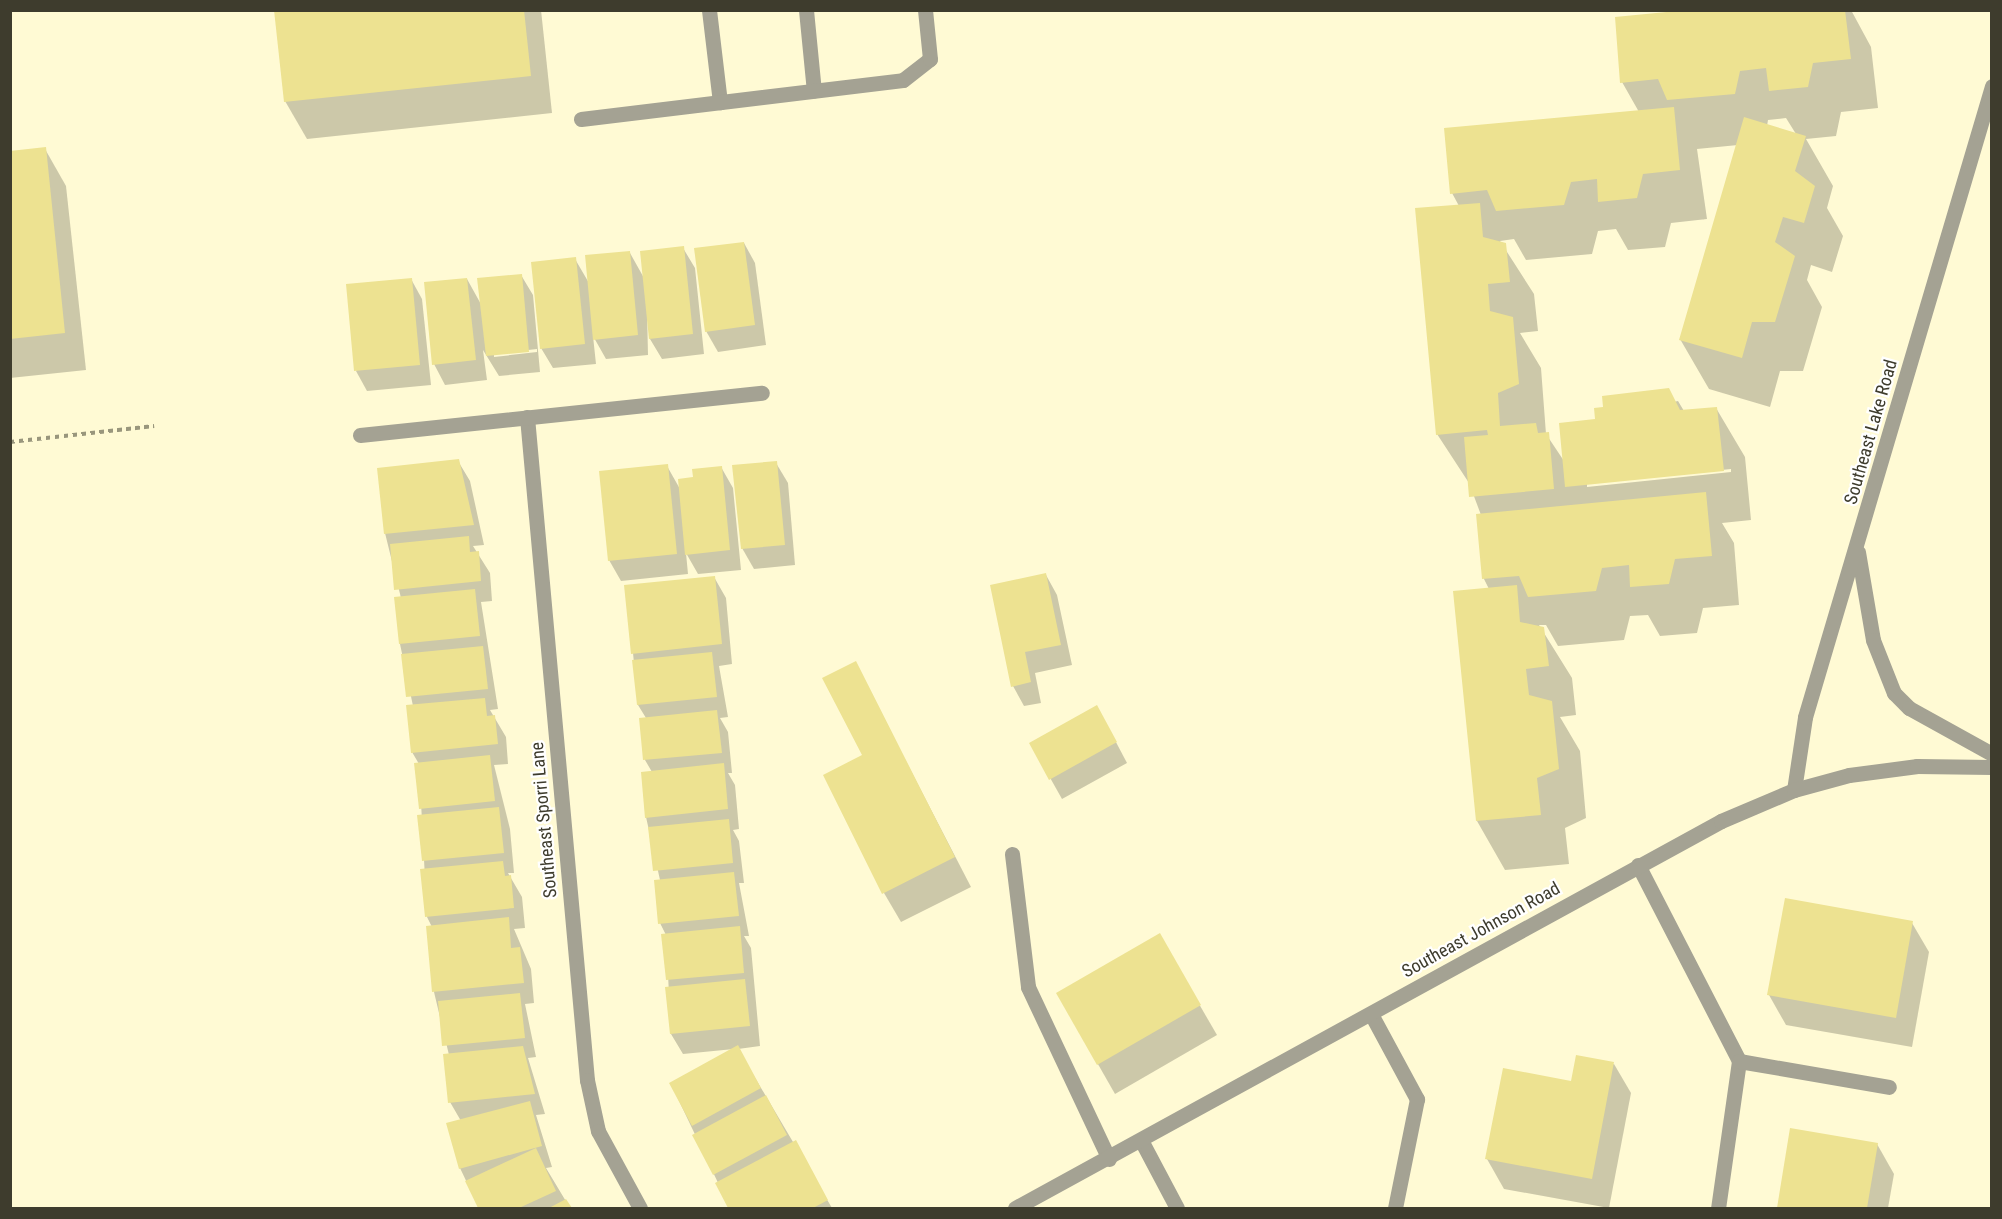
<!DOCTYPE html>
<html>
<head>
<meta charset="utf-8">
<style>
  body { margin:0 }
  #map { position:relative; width:2002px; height:1219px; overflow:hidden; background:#fffad4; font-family:"Roboto Condensed",sans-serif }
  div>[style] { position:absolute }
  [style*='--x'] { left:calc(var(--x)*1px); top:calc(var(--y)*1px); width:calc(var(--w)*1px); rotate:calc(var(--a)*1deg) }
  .shadow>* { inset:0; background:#0003 }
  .building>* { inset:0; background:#ede291 }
  .path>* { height:4px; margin-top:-2px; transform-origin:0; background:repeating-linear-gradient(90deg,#99967c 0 4.5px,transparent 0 9px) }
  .service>* { height:15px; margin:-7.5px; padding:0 7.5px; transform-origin:7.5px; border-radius:7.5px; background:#a4a293 }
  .minor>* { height:15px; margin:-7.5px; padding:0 7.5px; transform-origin:7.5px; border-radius:7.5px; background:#a4a293 }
  .tertiary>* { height:15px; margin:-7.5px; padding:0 7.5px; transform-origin:7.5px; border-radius:7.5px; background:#a4a293 }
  span { translate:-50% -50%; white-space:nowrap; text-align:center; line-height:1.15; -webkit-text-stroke:4.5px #fff; paint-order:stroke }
  .street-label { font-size:18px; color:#3e3c2d }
  .frame { position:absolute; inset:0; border:12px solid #3e3c2d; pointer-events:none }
</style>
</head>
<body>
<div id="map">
  <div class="shadow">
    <i style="clip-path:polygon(276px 10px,541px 10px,552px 113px,307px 139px,285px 101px)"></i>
    <i style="clip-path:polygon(evenodd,1681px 10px,1851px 10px,1871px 47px,1878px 108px,1841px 112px,1836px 136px,1806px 139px,1833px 186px,1827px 208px,1843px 236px,1832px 272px,1811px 265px,1807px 280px,1822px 307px,1803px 371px,1780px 371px,1770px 407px,1709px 389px,1680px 339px,1738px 145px,1697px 149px,1707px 219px,1671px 223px,1665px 247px,1628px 250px,1616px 229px,1598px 231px,1592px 254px,1526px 260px,1514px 239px,1500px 241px,1534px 294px,1538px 331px,1520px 333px,1541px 368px,1546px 434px,1564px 461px,1597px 420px,1678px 401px,1684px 411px,1716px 408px,1745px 457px,1751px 520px,1722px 523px,1734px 543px,1739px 605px,1703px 608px,1697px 633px,1660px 636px,1648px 615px,1630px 616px,1624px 640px,1558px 646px,1546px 625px,1539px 625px,1572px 678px,1576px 715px,1560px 717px,1580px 751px,1586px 818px,1565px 828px,1569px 864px,1505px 870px,1477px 821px,1455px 592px,1489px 589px,1484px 579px,1481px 515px,1469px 483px,1437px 434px,1459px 206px,1452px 193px,1639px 112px,1622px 82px,1681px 10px,1786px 118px,1796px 134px,1767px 126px,1768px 120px,1786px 118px,1681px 10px,1731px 469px,1731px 472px,1587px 487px,1587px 484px,1731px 469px)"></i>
    <i style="clip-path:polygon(45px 149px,66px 186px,86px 370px,10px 378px,10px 152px)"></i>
    <i style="clip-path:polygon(744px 243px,755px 263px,766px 345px,718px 352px,706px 331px)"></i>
    <i style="clip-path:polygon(683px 248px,695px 268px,704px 354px,662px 359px,650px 339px,647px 310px,648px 355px,606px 359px,593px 336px,596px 364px,553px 368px,541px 348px,575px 259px,589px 283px,630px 253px,644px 278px)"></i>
    <i style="clip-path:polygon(evenodd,521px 275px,533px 295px,540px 372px,499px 376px,483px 350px,487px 380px,445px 385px,434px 364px,467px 279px,482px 306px,521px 275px,537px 349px,537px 352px,494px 357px,494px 354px,537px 349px)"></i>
    <i style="clip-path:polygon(411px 279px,422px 299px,431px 385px,367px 391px,356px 371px)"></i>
    <i style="clip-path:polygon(458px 461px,470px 481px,484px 545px,473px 546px,490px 573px,492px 601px,481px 602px,498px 709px,490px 710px,506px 737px,508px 764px,494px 765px,510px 829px,514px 873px,508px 873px,522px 897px,525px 928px,514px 929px,531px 969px,534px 1003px,525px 1004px,536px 1057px,528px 1058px,545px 1114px,536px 1115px,552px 1167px,546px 1168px,570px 1208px,479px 1208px,460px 1168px,461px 1121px,450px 1102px,449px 1055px,434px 992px,428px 927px,432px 927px,427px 917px,419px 764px,412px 752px,413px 706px,400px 644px,401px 598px,385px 533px)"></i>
    <i style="clip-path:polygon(776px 463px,788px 483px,795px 565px,754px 569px,742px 548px)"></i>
    <i style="clip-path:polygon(667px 466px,680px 489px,721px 467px,733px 488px,741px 570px,698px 574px,686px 553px,688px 574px,621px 581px,609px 560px)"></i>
    <i style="clip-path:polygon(1046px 575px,1057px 595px,1072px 665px,1035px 673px,1041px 703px,1024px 706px,1013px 686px)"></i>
    <i style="clip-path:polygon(714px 577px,726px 598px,732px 664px,719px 666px,728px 717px,720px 718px,728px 732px,732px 773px,728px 773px,735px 785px,739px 829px,733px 830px,739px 841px,744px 883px,739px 883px,749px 936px,744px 936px,751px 948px,760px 1046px,738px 1049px,832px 1208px,730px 1208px,671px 1084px,734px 1049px,683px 1054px,671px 1034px,666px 935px,660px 923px,660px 880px,646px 817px,652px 772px,645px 760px,640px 719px,646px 718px,638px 705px,633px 653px)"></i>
    <i style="clip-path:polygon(855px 663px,971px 887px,901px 922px,884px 893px)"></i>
    <i style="clip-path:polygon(1108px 727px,1127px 763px,1062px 799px,1031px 744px)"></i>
    <i style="clip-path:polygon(1912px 923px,1929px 952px,1912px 1047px,1786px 1025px,1769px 995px)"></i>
    <i style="clip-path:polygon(1159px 935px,1217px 1035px,1115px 1094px,1058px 994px)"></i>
    <i style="clip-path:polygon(1614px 1064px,1631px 1093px,1609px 1208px,1504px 1189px,1487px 1159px,1573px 1082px)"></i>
    <i style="clip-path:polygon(1791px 1130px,1877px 1144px,1894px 1174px,1888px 1208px,1779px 1208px)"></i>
  </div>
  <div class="building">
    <i style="clip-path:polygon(274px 10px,524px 10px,531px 76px,284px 102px)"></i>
    <i style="clip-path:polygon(1687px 10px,1845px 10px,1851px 59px,1813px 63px,1808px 87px,1769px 91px,1766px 68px,1740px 71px,1735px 94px,1667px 100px,1658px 79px,1620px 83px,1615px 17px)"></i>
    <i style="clip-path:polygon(1674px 107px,1680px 170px,1643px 174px,1637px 198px,1598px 202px,1597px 179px,1571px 182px,1564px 205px,1496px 211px,1487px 190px,1450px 194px,1444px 128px)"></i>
    <i style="clip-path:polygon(1744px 117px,1806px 136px,1795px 171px,1815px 186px,1804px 223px,1783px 217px,1775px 242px,1795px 256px,1775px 322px,1752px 322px,1742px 358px,1679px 340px)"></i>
    <i style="clip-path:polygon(46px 147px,65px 333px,10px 339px,10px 151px)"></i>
    <i style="clip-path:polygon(1480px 203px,1483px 237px,1506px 243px,1510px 282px,1488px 284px,1490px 311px,1513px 317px,1519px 384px,1498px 393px,1500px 426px,1536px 423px,1538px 433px,1549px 432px,1554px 489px,1469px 497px,1464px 437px,1488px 435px,1487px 430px,1436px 435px,1415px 208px)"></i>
    <i style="clip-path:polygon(744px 242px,755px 325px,705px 332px,694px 248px)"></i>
    <i style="clip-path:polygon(684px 246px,693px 334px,649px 339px,640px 251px)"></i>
    <i style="clip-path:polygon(630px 251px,638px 335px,593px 340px,585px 255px)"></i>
    <i style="clip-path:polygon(576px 257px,585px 344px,540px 349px,531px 262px)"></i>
    <i style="clip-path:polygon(522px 274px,529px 352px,486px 356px,477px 278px)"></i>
    <i style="clip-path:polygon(412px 278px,420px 365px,354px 371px,346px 284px)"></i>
    <i style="clip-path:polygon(467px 278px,476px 360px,432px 365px,424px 282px)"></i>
    <i style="clip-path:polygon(1669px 388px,1680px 410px,1717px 407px,1724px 471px,1565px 487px,1559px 423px,1595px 419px,1594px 408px,1603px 407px,1602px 396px)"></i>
    <i style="clip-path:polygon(459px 459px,474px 525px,384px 534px,377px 468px)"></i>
    <i style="clip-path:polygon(777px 461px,785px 545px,741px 549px,732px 465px)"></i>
    <i style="clip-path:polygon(668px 464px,677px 554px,608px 561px,599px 471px)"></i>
    <i style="clip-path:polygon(722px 466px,730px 550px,685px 555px,678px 479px,693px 477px,692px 469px)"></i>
    <i style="clip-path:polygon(1706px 492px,1712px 556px,1675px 559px,1669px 584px,1630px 587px,1629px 565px,1602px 568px,1596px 591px,1528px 597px,1519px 576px,1482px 579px,1476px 514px)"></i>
    <i style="clip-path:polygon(469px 536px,470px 552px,479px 551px,481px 581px,394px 590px,390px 544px)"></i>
    <i style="clip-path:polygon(1046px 573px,1061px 645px,1025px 652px,1031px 682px,1011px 687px,990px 585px)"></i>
    <i style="clip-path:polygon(715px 576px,722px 644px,631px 654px,624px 585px)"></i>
    <i style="clip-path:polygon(1517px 585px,1520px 622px,1544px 627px,1549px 666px,1526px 669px,1529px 695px,1552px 701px,1559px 769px,1537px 778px,1541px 815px,1476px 821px,1453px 591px)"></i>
    <i style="clip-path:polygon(475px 589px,480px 636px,399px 644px,394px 597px)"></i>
    <i style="clip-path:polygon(483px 646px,488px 689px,406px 697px,401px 654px)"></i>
    <i style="clip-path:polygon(712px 652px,717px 697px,637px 705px,632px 660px)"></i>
    <i style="clip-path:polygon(856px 661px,955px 857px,882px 894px,823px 775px,862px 755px,822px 678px)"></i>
    <i style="clip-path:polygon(485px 698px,487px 716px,495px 715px,498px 744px,411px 753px,406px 705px)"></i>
    <i style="clip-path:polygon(1097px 705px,1117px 742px,1049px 780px,1029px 743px)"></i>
    <i style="clip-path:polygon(717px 710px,722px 753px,643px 760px,639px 718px)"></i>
    <i style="clip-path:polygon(490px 755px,495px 801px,419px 809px,414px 763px)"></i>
    <i style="clip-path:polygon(724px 763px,728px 809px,645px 818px,641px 772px)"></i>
    <i style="clip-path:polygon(499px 807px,504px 853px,422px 861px,417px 815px)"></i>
    <i style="clip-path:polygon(729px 819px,733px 863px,653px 871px,648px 827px)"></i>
    <i style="clip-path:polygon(503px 861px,505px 876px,511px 875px,514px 908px,425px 917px,420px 869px)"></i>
    <i style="clip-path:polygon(734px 872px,739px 916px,658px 924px,654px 880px)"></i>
    <i style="clip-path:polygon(1785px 898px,1913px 921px,1896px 1018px,1767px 995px)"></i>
    <i style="clip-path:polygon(509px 917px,511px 948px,520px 947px,524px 983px,432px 992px,426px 926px)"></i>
    <i style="clip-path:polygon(740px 926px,744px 973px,666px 980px,661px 934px)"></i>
    <i style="clip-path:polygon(1160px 933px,1201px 1005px,1097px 1065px,1056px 993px)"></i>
    <i style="clip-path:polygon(745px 979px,750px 1026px,670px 1034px,665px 987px)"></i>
    <i style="clip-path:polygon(520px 993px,525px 1038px,442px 1046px,438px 1001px)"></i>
    <i style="clip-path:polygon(738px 1045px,761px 1088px,692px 1126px,669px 1083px)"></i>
    <i style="clip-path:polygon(523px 1046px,535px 1094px,448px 1103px,443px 1054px)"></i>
    <i style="clip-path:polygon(1576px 1055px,1614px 1062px,1592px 1179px,1485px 1159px,1503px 1068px,1571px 1081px)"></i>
    <i style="clip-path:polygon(766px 1095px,787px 1135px,713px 1175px,692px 1135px)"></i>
    <i style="clip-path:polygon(530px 1101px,542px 1146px,459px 1169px,446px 1123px)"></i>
    <i style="clip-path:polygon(1790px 1128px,1878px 1143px,1867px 1208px,1777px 1208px)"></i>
    <i style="clip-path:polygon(796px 1140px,828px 1200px,813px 1208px,728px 1208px,715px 1183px)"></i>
    <i style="clip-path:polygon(536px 1148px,556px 1191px,519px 1208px,478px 1208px,465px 1181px)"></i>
    <i style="clip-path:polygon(566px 1199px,572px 1208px,549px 1208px)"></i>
  </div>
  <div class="path">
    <i style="--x:10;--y:442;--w:145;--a:-6.3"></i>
  </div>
  <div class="service">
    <i style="--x:709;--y:10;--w:93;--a:83.2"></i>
    <i style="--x:806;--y:10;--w:81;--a:84.4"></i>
    <i style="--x:581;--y:119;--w:324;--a:-6.9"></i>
    <i style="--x:903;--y:80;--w:34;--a:-38"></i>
    <i style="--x:930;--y:59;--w:49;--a:-95.8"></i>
    <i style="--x:1012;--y:854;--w:134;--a:83.1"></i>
    <i style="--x:1028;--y:987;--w:190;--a:64.8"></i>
    <i style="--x:1638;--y:865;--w:220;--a:62.7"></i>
    <i style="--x:1739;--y:1061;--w:148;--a:98.1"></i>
    <i style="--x:1371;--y:1014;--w:97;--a:61.6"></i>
    <i style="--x:1417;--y:1099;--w:111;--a:101.4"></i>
    <i style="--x:1739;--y:1061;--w:152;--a:9.8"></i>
  </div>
  <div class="minor">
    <i style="--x:527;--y:417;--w:666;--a:84.83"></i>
    <i style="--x:587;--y:1080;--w:52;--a:77.8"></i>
    <i style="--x:598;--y:1131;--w:88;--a:61.4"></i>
    <i style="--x:360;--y:435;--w:404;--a:-6"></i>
    <i style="--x:1142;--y:1142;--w:75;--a:62.1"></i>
  </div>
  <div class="tertiary">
    <i style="--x:1858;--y:552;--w:89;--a:80.3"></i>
    <i style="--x:1873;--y:640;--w:57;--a:68.4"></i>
    <i style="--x:1894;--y:693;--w:21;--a:45"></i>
    <i style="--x:1909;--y:708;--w:95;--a:29"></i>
    <i style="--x:1794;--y:790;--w:74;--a:-81.4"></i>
    <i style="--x:1805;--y:717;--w:658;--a:-73.49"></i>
    <i style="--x:1015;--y:1208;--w:805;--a:-28.73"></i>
    <i style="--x:1721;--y:821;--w:79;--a:-23"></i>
    <i style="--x:1794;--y:790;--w:57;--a:-15.3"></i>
    <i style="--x:1849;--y:775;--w:69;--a:-7.5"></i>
    <i style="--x:1917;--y:766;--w:75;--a:0.8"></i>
  </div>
  <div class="street-label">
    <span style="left:1871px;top:432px;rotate:-74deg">Southeast Lake Road</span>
    <span style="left:544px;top:820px;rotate:-95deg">Southeast Sporri Lane</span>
    <span style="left:1481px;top:930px;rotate:-29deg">Southeast Johnson Road</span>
  </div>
  <div class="frame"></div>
</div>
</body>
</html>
